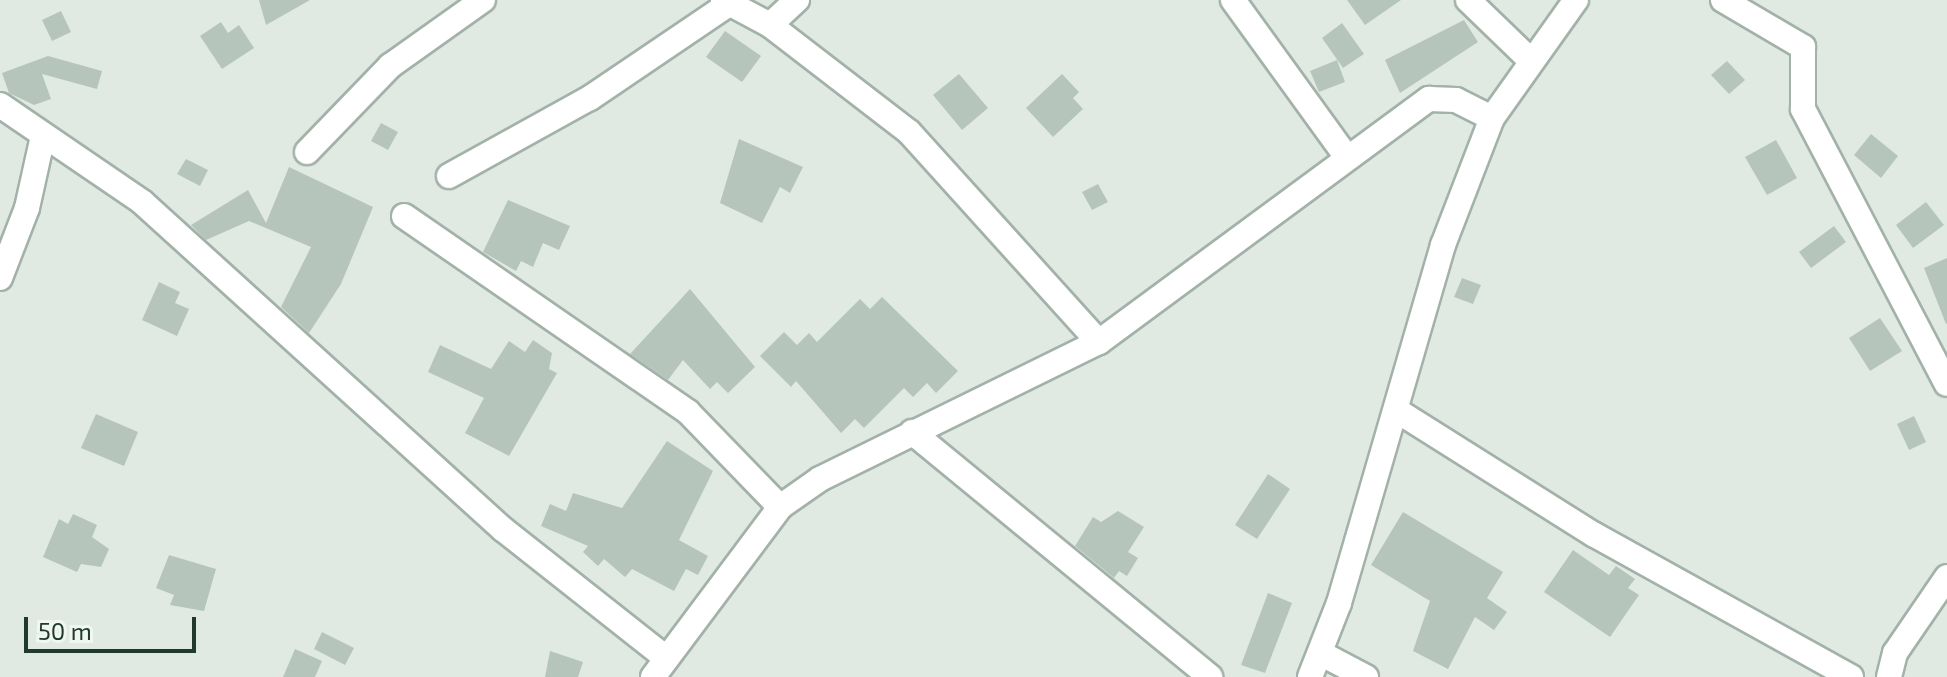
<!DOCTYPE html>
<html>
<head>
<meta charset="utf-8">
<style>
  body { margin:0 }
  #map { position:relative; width:1947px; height:677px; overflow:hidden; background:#e0eae3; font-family:"Exo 2",sans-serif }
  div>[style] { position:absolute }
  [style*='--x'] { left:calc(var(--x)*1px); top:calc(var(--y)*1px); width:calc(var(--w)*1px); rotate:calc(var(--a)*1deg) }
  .building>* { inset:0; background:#b5c5bc }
  .roads { filter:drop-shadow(2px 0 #a3b2a9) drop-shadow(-2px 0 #a3b2a9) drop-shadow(0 2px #a3b2a9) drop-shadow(0 -2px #a3b2a9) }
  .street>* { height:24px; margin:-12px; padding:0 12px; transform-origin:12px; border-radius:12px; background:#fff }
  .secondary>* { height:24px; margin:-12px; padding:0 12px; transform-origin:12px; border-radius:12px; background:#fff }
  span { translate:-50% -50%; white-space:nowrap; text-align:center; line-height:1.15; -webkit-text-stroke:7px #f0f7f2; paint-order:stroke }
  .scale { position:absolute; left:24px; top:617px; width:172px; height:36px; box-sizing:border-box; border:4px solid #213a2e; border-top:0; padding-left:10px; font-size:24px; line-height:28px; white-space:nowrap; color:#213a2e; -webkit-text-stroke:6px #f0f7f2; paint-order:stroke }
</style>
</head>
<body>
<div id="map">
  <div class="building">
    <i style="clip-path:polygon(259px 0,310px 0,266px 25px)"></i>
    <i style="clip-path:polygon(1347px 0,1401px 0,1365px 25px)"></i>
    <i style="clip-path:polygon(61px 11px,71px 32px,52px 41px,42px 20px)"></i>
    <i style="clip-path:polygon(1464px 20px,1478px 42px,1400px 93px,1385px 60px)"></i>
    <i style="clip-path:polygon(221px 22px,228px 33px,239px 25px,254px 48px,222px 69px,200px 36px)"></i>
    <i style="clip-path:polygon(1342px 23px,1364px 54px,1343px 68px,1322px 38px)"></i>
    <i style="clip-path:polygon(725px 31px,761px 56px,742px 82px,706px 57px)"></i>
    <i style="clip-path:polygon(48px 56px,102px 71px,97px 89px,42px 74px,51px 99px,34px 105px,9px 93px,2px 73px)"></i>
    <i style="clip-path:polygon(1337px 60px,1345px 82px,1319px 92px,1310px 71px)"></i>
    <i style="clip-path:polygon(1727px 61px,1745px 80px,1729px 94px,1711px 75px)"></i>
    <i style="clip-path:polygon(959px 74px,988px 108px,962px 130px,933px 95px)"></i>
    <i style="clip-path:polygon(1062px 74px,1079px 92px,1073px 98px,1083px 109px,1053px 137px,1026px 108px)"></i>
    <i style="clip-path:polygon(381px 123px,398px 132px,388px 150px,371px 141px)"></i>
    <i style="clip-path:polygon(1871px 134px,1898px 156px,1881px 178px,1854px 155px)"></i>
    <i style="clip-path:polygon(739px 139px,803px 167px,790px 193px,780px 187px,762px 223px,720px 203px)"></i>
    <i style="clip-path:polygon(1776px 140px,1797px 178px,1767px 195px,1745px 157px)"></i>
    <i style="clip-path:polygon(186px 159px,208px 170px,200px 186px,177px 174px)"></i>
    <i style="clip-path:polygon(289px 167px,373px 207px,341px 284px,309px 333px,281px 307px,311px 247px,249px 221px,206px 240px,191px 225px,248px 190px,266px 223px)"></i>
    <i style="clip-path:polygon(1098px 184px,1108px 202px,1092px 210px,1082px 192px)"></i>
    <i style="clip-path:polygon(508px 200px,570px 226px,559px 250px,543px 243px,533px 267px,521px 261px,516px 271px,483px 252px)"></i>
    <i style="clip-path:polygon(1926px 202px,1944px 225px,1913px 248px,1896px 225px)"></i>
    <i style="clip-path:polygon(1834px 226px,1846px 242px,1811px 268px,1799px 252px)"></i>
    <i style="clip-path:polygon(1947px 258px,1947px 323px,1946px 324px,1924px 268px)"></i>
    <i style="clip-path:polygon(1462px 278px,1481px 285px,1473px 304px,1454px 297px)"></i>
    <i style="clip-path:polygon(159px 282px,180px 292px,175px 303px,189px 309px,177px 336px,142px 320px)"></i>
    <i style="clip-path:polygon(690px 289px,755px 367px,728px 393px,717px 382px,710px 389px,683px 360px,668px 380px,630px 354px)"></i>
    <i style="clip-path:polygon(882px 297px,958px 371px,936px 393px,927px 383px,913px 397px,904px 388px,864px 428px,855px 419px,841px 433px,796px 381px,791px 387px,760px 356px,784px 332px,797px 345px,809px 333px,817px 342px,860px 299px,870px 309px)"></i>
    <i style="clip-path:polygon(1880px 318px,1902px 351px,1870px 371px,1849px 338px)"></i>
    <i style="clip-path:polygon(533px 340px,552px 353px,549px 369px,557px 373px,509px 456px,465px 433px,484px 398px,428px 372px,440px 345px,491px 369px,509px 341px,525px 352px)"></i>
    <i style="clip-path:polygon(96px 414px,138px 432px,124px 466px,81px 448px)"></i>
    <i style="clip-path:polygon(1914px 416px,1926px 442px,1909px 450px,1897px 424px)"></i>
    <i style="clip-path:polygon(667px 441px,713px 471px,679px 540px,708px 556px,698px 575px,686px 569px,674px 591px,632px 569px,625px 577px,604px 559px,598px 566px,583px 552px,588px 546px,541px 526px,550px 504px,566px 511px,573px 493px,622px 508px)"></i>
    <i style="clip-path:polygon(1268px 474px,1290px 489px,1257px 539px,1235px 525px)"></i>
    <i style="clip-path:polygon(1118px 511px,1144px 527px,1128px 552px,1138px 558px,1127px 576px,1119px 571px,1114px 578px,1075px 546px,1093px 517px,1101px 522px)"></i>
    <i style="clip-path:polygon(1403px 512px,1503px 572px,1487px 598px,1507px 612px,1494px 630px,1475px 617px,1448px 669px,1413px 651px,1430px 601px,1371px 565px)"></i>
    <i style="clip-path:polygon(73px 514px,97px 525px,92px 537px,109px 549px,101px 567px,81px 564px,77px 572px,43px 557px,59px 519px,68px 524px)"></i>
    <i style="clip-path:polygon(1573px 550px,1609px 575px,1616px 566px,1635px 579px,1628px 588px,1639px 595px,1610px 637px,1544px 592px)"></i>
    <i style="clip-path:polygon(169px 555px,216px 569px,204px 611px,170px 605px,174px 595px,156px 588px)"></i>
    <i style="clip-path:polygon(1268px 593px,1292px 603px,1265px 673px,1241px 665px)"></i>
    <i style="clip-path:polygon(322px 632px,354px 648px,345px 665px,314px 649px)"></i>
    <i style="clip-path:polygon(295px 649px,322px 661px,315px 677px,283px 677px)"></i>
    <i style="clip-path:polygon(550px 651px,583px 662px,578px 677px,545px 677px)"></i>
  </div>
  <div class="roads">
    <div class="street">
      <i style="--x:723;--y:0;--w:53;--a:28"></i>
      <i style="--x:770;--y:25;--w:175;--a:37.6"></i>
      <i style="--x:909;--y:132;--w:283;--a:47.9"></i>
      <i style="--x:1233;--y:0;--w:193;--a:54.1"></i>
      <i style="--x:1468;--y:0;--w:85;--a:44"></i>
      <i style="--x:1723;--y:0;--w:93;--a:30.4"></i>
      <i style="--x:1803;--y:47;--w:62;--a:90"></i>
      <i style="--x:1803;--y:109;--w:310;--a:62.4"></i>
      <i style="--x:770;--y:25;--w:37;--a:-43"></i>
      <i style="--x:0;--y:105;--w:172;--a:34.3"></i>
      <i style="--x:142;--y:202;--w:488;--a:42.2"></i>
      <i style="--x:504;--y:530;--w:206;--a:38.3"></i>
      <i style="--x:307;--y:152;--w:120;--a:-46"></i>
      <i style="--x:390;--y:66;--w:114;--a:-35.4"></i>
      <i style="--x:449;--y:176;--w:161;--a:-29"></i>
      <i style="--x:590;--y:98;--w:168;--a:-34.1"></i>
      <i style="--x:404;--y:216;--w:345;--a:34.6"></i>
      <i style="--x:688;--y:412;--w:132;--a:45.9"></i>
      <i style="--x:0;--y:278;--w:75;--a:-68.9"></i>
      <i style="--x:27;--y:208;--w:74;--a:-77.5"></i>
      <i style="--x:1396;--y:410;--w:233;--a:32.2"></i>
      <i style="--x:1593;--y:534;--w:295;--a:29"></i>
      <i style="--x:912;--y:432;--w:386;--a:39.4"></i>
      <i style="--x:1320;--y:653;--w:52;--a:27.6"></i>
      <i style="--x:653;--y:677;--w:212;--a:-53.2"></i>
      <i style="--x:780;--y:507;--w:49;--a:-35"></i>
      <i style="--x:820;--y:479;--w:311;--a:-26.2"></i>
      <i style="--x:1099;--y:342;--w:410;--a:-36.4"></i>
      <i style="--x:1429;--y:99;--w:27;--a:2"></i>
      <i style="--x:1456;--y:100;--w:40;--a:26.6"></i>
      <i style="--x:1889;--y:677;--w:25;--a:-76"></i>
      <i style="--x:1895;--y:653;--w:92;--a:-55.6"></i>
    </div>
    <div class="secondary">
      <i style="--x:1310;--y:677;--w:79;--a:-68.6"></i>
      <i style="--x:1339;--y:603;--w:373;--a:-73.8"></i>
      <i style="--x:1443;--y:245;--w:136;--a:-68.9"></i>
      <i style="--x:1492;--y:118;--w:145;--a:-54.6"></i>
    </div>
  </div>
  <div class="scale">50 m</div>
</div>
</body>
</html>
